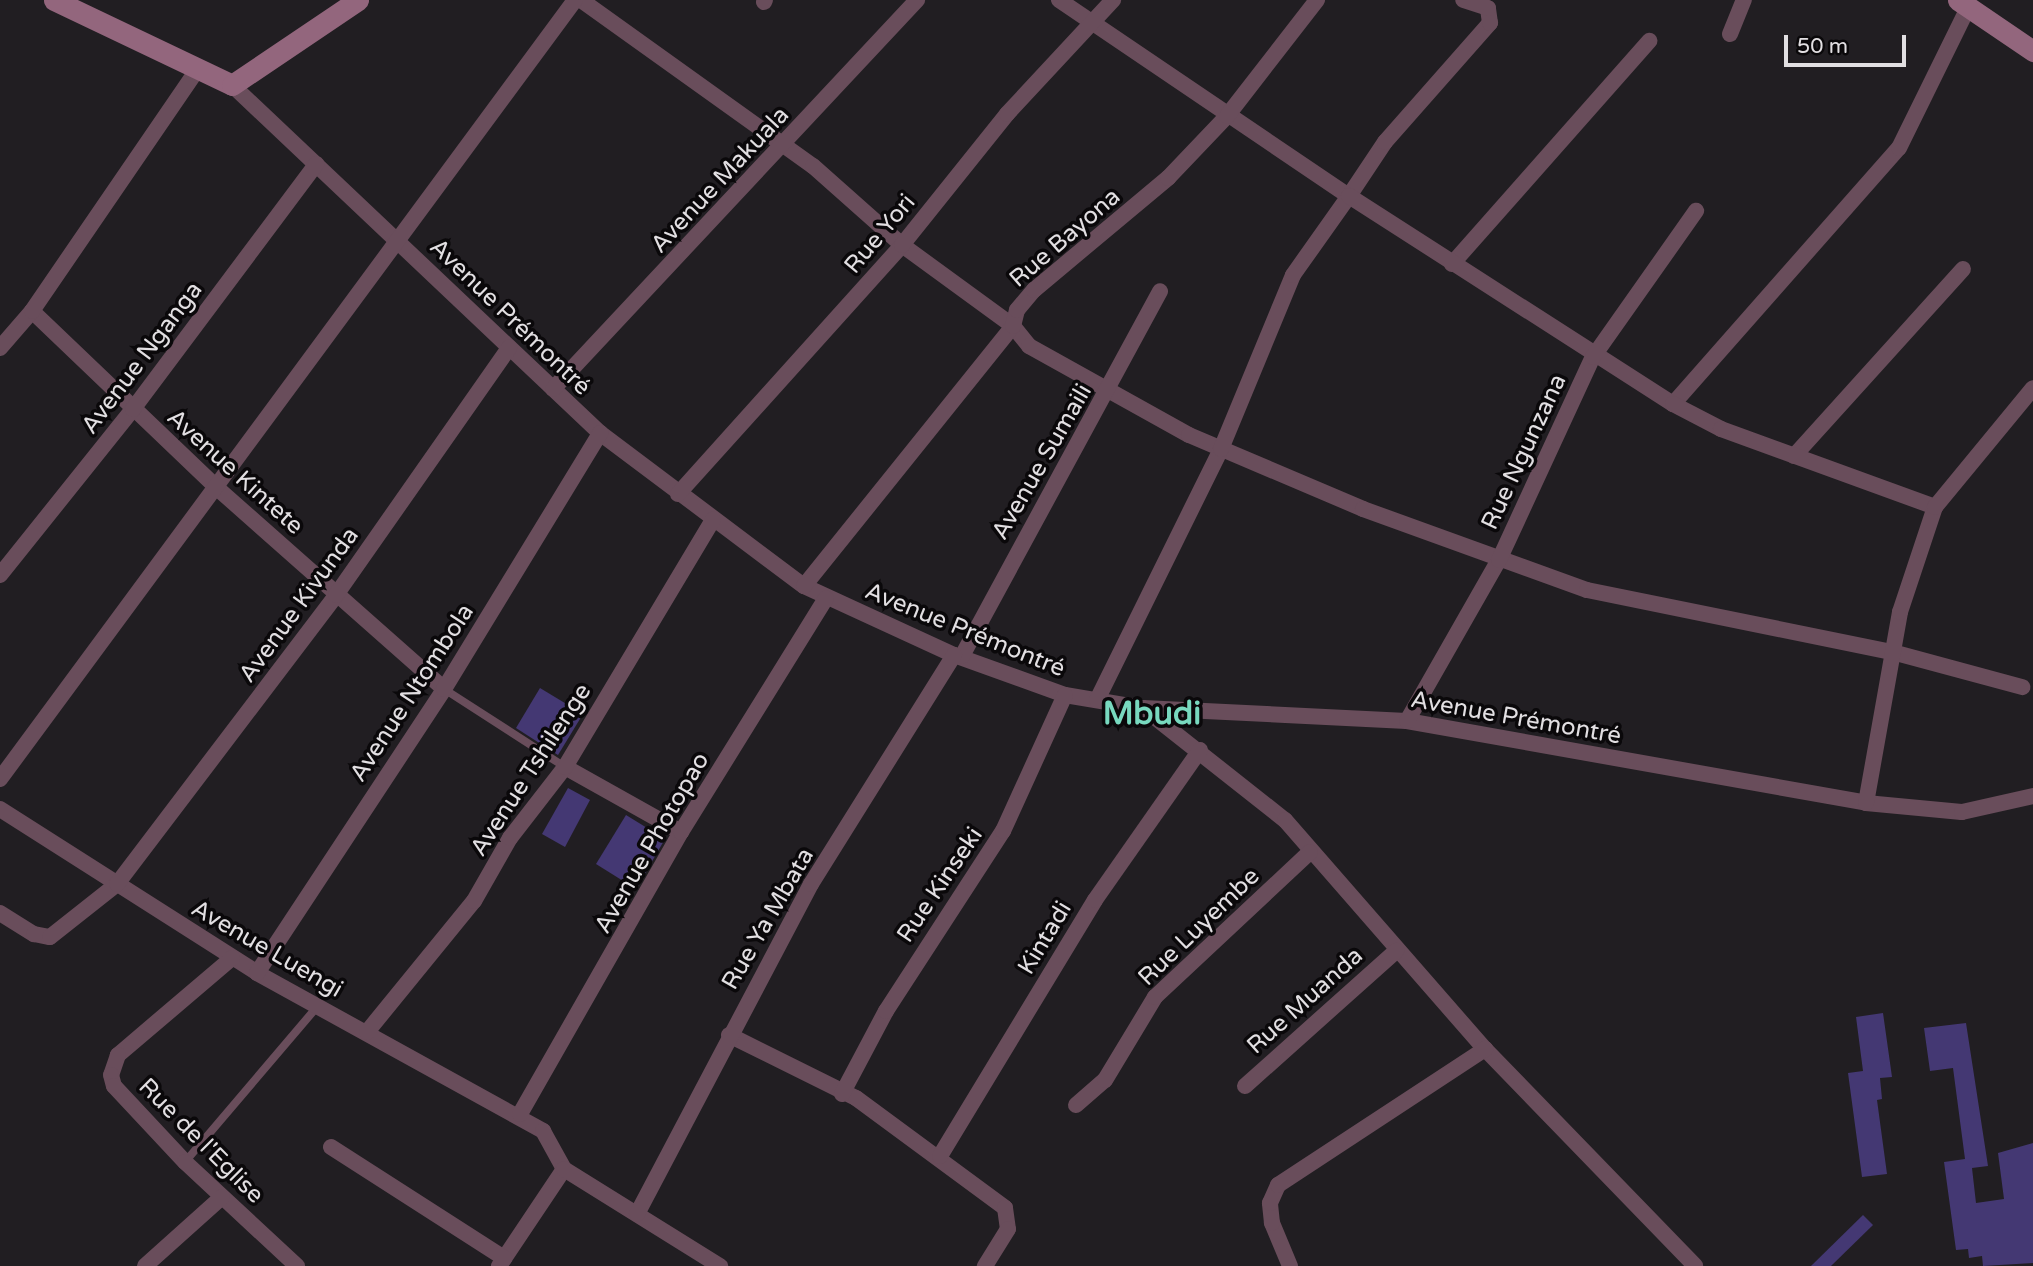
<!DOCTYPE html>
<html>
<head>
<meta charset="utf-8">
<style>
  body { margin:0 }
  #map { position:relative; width:2033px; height:1266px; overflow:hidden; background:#211e22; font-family:"Varela Round",sans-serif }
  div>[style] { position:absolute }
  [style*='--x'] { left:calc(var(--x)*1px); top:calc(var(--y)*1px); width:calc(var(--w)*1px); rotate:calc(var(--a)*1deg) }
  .building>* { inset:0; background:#443873 }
  .lane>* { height:8px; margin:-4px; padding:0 4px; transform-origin:4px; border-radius:4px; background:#694d5b }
  .street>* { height:16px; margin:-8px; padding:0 8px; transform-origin:8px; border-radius:8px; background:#694d5b }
  .secondary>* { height:21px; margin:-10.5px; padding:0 10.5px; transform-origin:10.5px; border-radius:10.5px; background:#93667d }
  span { translate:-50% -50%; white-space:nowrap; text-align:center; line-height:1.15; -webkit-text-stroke:7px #0a080a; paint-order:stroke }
  .street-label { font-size:24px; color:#e2dfe2 }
  .district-label { font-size:32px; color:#78d9bf; font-weight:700 }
  .scale { position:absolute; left:1784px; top:35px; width:122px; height:32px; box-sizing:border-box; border:4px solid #e2dfe2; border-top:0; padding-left:9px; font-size:21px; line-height:24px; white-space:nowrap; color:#e2dfe2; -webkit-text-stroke:5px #0a080a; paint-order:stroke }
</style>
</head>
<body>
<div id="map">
  <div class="building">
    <i style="clip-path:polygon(540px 688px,583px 714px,558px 755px,516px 728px)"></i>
    <i style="clip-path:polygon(568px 788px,590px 800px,565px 847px,542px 834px)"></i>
    <i style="clip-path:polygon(626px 815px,665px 839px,636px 889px,596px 864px)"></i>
    <i style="clip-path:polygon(1883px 1013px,1892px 1077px,1880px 1078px,1882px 1099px,1877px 1100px,1887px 1174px,1862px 1177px,1848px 1073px,1863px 1071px,1856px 1017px)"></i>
    <i style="clip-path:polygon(1966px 1023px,1988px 1166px,1972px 1168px,1976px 1203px,2004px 1199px,1998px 1153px,2033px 1143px,2033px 1263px,1983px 1266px,1982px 1256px,1969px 1258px,1968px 1249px,1956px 1250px,1944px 1162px,1965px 1159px,1953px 1068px,1930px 1071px,1924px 1028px)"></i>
    <i style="clip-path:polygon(1863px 1215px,1873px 1225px,1831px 1266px,1811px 1266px)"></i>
  </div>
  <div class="lane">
    <i style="--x:444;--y:689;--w:144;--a:32.8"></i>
    <i style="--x:185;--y:1162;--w:205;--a:-49.6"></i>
  </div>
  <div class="street">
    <i style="--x:581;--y:0;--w:285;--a:35.6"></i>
    <i style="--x:813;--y:166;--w:119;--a:41.6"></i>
    <i style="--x:902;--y:245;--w:137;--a:36.1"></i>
    <i style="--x:1013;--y:326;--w:26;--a:51"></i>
    <i style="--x:1029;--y:346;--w:183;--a:29.1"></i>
    <i style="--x:1189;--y:435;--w:189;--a:23"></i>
    <i style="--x:1363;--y:509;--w:238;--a:19.9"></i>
    <i style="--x:1587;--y:590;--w:315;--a:11.5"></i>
    <i style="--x:1896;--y:653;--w:131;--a:15.1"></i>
    <i style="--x:1059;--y:0;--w:350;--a:34.1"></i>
    <i style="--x:1349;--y:196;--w:65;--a:-56.3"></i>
    <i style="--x:1385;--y:142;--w:159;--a:-48.6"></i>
    <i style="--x:1490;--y:23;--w:15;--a:-98"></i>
    <i style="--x:1488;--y:8;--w:26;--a:-162"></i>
    <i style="--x:764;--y:2;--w:2;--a:-63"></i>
    <i style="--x:1730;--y:34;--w:37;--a:-68"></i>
    <i style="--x:232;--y:85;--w:506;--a:43.4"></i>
    <i style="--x:600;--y:433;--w:255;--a:36.9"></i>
    <i style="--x:804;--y:586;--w:165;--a:24.7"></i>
    <i style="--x:954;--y:655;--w:118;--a:19.8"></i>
    <i style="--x:1065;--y:695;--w:79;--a:9.5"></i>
    <i style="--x:1143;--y:708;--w:264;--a:2.8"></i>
    <i style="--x:1407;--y:721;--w:466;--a:10.1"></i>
    <i style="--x:1866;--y:803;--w:96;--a:5.4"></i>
    <i style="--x:1962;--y:812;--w:73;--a:-12.7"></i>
    <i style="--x:1452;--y:264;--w:298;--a:-48.5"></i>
    <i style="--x:32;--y:311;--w:256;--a:43.7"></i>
    <i style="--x:217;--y:488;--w:303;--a:41.5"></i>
    <i style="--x:0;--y:348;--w:49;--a:-49.1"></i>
    <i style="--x:32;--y:311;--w:293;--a:-55.6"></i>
    <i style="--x:553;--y:389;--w:533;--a:-46.9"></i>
    <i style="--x:1673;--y:404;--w:341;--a:-48.6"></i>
    <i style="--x:1899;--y:148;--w:156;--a:-63.8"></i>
    <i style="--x:1794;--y:456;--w:252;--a:-47.9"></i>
    <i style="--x:678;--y:494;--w:335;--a:-48"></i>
    <i style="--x:902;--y:245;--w:168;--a:-51.3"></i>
    <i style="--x:1007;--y:114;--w:156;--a:-47.1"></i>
    <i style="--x:0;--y:575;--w:213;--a:-51.3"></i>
    <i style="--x:133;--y:409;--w:306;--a:-53.2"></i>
    <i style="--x:804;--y:586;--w:334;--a:-51.2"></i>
    <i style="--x:1013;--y:326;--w:16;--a:-76"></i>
    <i style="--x:1017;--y:310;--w:26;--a:-50"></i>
    <i style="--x:1034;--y:290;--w:175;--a:-39.9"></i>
    <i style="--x:1168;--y:178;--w:86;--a:-46.4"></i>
    <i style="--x:1227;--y:116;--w:147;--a:-52.2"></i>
    <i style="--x:962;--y:656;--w:415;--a:-61.5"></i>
    <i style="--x:1097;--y:700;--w:280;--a:-63.7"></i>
    <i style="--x:1221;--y:449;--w:188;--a:-67.5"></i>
    <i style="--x:1293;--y:275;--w:97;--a:-54.7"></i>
    <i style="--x:1349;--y:196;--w:385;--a:32.7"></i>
    <i style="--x:1673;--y:404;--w:54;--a:27.5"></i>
    <i style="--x:1721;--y:429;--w:228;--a:20"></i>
    <i style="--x:1143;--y:708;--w:181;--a:38.3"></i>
    <i style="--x:1285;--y:820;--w:304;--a:48.9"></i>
    <i style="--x:1485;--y:1049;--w:302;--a:45.9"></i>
    <i style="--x:1407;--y:721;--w:185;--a:-60.3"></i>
    <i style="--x:1499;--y:560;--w:224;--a:-65.2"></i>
    <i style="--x:1593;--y:357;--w:179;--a:-54.8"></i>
    <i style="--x:565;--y:767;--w:133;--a:29.3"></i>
    <i style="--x:0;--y:779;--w:968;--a:-53.57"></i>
    <i style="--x:1866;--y:803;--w:194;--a:-79.9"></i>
    <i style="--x:1900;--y:612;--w:111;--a:-71.6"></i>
    <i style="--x:1935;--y:507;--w:154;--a:-50.5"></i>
    <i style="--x:0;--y:809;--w:305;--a:32.5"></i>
    <i style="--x:257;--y:973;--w:327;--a:28.9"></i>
    <i style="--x:543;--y:1131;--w:43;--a:61.1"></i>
    <i style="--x:564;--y:1169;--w:117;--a:123.8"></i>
    <i style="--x:0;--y:913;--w:40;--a:32"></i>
    <i style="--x:34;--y:934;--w:16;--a:11"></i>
    <i style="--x:50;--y:937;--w:85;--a:-38.3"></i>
    <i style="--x:117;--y:884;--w:363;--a:-52.8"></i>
    <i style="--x:336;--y:595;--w:302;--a:-55"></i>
    <i style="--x:232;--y:958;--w:150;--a:139.6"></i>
    <i style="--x:118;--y:1055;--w:21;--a:109"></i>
    <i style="--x:111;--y:1075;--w:11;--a:75"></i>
    <i style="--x:114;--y:1086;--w:104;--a:46.9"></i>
    <i style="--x:185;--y:1162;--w:153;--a:42.9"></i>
    <i style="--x:257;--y:973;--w:340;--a:-56.6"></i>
    <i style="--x:444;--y:689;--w:300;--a:-58.6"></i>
    <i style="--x:367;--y:1032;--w:169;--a:-50.8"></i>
    <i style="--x:474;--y:901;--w:73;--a:-60.3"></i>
    <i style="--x:510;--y:838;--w:90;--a:-52.2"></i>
    <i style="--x:565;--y:767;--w:288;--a:-59.1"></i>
    <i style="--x:729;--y:1035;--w:142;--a:26.4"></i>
    <i style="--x:856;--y:1098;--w:185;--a:36.4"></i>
    <i style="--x:1005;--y:1208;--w:21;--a:82"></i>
    <i style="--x:1008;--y:1229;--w:44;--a:121.9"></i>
    <i style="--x:1245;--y:1086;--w:203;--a:-41.8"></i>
    <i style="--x:842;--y:1094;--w:94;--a:-62.1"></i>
    <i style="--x:886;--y:1011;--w:215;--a:-57"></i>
    <i style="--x:1003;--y:831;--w:149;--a:-65.5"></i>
    <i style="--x:1076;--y:1105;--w:38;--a:-41"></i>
    <i style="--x:1105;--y:1080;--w:97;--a:-58.9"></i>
    <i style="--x:1155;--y:997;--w:212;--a:-43.1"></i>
    <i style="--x:520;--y:1114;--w:325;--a:-60.3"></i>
    <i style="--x:681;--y:832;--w:275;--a:-58.2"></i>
    <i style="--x:331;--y:1147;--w:206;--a:32.7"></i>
    <i style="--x:940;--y:1156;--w:299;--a:-58.8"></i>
    <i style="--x:1095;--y:900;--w:183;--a:-55"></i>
    <i style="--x:564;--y:1169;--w:184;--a:31.9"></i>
    <i style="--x:637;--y:1214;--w:373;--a:-62.2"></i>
    <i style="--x:811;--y:884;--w:270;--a:-58"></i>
    <i style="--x:145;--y:1266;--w:103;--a:-41.9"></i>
    <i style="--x:1290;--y:1266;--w:47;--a:-112.7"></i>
    <i style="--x:1272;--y:1223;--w:20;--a:-96"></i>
    <i style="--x:1270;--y:1203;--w:20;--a:-66"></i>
    <i style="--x:1278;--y:1185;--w:248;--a:-33.3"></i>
  </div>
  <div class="secondary">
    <i style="--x:54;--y:0;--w:197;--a:25.5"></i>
    <i style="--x:232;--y:85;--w:152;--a:-34"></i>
    <i style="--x:1958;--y:0;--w:91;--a:34.2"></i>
  </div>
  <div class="street-label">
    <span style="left:720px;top:180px;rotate:-47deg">Avenue Makuala</span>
    <span style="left:880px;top:234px;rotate:-50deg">Rue Yori</span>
    <span style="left:1065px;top:238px;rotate:-41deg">Rue Bayona</span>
    <span style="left:510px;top:317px;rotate:44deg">Avenue Prémontré</span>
    <span style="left:142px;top:358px;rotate:-53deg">Avenue Nganga</span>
    <span style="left:1524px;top:452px;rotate:-65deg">Rue Ngunzana</span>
    <span style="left:1042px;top:462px;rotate:-60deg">Avenue Sumaili</span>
    <span style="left:235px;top:472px;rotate:42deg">Avenue Kintete</span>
    <span style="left:299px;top:605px;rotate:-54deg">Avenue Kivunda</span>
    <span style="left:965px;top:630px;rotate:22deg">Avenue Prémontré</span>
    <span style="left:412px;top:693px;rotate:-57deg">Avenue Ntombola</span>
    <span style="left:1516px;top:718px;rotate:10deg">Avenue Prémontré</span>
    <span style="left:531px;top:770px;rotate:-57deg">Avenue Tshilenge</span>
    <span style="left:652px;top:843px;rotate:-60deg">Avenue Photopao</span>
    <span style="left:940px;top:885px;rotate:-56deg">Rue Kinseki</span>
    <span style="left:768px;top:919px;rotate:-60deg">Rue Ya Mbata</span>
    <span style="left:1199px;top:927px;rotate:-44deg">Rue Luyembe</span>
    <span style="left:1045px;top:938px;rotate:-59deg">Kintadi</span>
    <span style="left:267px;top:949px;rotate:30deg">Avenue Luengi</span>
    <span style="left:1305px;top:1001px;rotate:-42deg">Rue Muanda</span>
    <span style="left:201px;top:1141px;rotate:45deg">Rue de l'Eglise</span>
  </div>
  <div class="district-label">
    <span style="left:1152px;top:714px">Mbudi</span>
  </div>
  <div class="scale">50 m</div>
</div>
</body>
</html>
